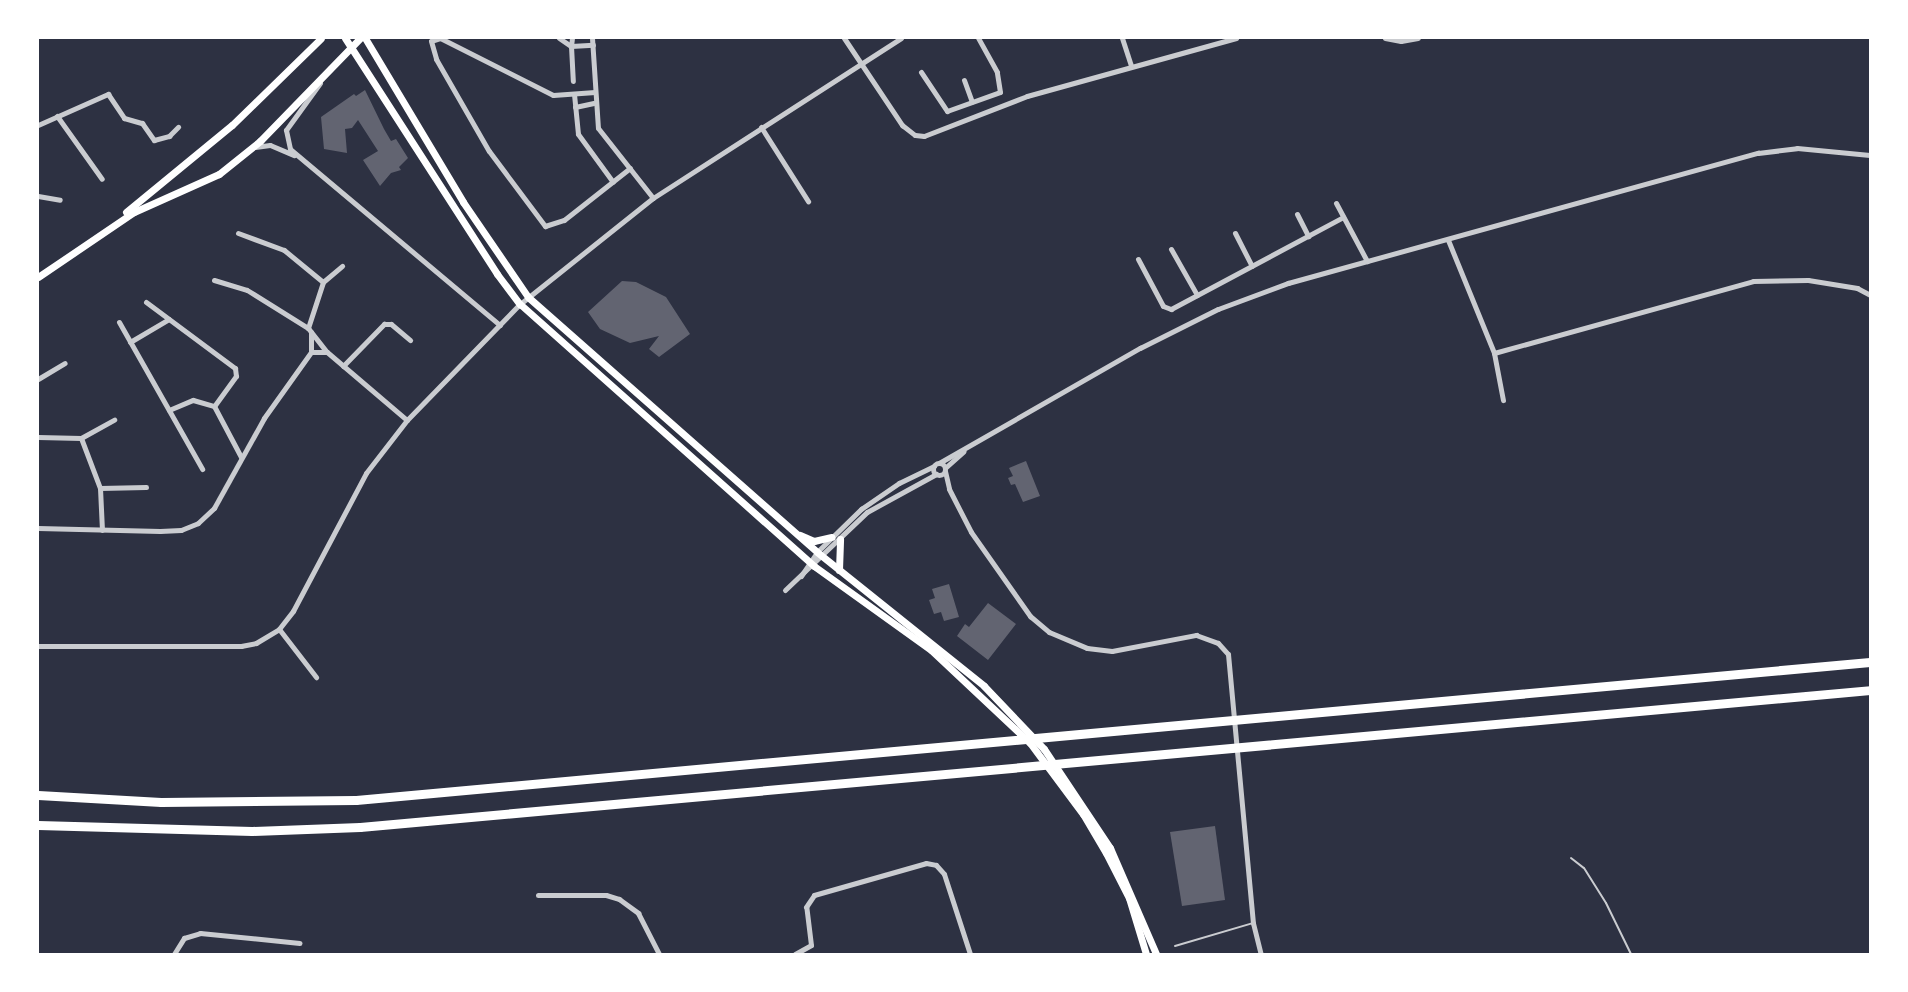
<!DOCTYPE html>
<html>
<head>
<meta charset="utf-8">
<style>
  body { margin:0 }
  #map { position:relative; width:1908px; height:992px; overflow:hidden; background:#2d3142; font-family:Lato,sans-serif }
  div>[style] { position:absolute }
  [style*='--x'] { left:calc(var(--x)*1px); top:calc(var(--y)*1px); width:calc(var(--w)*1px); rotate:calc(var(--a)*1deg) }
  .building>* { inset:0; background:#626471 }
  .service>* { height:2px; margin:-1px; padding:0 1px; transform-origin:1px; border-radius:1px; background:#caccd0 }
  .minor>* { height:5px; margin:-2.5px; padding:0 2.5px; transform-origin:2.5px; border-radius:2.5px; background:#caccd0 }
  .minor>.ring { margin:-2.5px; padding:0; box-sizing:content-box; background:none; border:5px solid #caccd0; border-radius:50% }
  .secondary>* { height:7px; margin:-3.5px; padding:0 3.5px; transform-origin:3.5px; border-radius:3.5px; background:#fff }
  .motorway>* { height:9px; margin:-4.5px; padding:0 4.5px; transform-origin:4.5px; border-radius:4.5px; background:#fff }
  span { translate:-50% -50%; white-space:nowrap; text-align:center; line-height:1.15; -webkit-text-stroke:4.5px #fff; paint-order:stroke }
  .frame { position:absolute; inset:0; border:39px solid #fff; pointer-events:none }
</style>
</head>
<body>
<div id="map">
  <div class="building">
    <i style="clip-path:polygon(365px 90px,384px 129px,391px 141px,396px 139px,408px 158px,399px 167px,401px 170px,391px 173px,380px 186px,363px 160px,378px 151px,358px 120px,352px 128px,345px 129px,347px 153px,324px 149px,321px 117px,354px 94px,356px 96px)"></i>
    <i style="clip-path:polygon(622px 281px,636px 282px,666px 297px,690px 334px,659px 357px,649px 349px,659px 336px,630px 343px,600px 329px,588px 312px)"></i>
    <i style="clip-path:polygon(1026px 461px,1040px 496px,1023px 502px,1015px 484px,1011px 485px,1008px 478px,1013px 476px,1009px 468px)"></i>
    <i style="clip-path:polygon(949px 584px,959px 617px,944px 621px,941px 612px,934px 614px,929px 600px,935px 598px,932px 589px)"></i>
    <i style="clip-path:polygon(988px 603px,1016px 624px,988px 660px,957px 636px,965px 624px,969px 627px)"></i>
    <i style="clip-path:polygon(1215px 826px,1225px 900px,1182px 906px,1170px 832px)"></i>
  </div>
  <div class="service">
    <i style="--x:1571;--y:858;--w:16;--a:38"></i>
    <i style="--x:1584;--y:868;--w:41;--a:57.8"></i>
    <i style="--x:1606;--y:903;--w:57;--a:63.9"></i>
    <i style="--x:1175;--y:946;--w:81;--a:-16.4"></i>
  </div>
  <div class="minor">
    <i style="--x:559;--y:38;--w:14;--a:34"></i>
    <i style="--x:571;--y:46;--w:35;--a:87"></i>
    <i style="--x:572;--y:38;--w:8;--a:97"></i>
    <i style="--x:571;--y:46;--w:22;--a:-3"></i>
    <i style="--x:592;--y:38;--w:90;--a:86.2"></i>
    <i style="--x:598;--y:128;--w:89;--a:51.8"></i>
    <i style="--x:844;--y:38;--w:105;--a:56.3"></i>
    <i style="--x:902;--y:125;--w:16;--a:38"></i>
    <i style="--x:915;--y:135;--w:9;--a:6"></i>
    <i style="--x:924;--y:136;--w:110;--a:-21.2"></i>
    <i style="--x:1027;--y:96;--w:217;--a:-15.5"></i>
    <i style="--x:1122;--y:38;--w:29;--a:72"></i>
    <i style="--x:1385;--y:38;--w:16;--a:11"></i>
    <i style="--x:1401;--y:41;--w:17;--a:-10"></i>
    <i style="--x:921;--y:72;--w:47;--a:56.3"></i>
    <i style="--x:947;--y:111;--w:56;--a:-19.7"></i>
    <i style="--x:1000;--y:92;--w:20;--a:-99"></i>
    <i style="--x:997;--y:72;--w:39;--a:-119"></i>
    <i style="--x:964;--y:80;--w:23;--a:70"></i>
    <i style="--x:320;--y:83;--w:58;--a:125.9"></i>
    <i style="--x:286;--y:130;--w:19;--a:78"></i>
    <i style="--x:290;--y:149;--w:274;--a:40"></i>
    <i style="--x:595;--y:92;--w:42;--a:175.9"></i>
    <i style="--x:553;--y:95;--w:127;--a:-153.2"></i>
    <i style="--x:440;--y:38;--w:9;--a:162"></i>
    <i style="--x:431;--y:41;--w:19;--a:74"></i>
    <i style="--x:436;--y:59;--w:106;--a:60.1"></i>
    <i style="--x:489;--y:151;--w:94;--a:53.3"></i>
    <i style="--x:545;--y:226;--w:20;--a:-18"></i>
    <i style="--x:564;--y:220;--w:84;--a:-38.2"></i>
    <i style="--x:574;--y:94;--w:40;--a:84.3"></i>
    <i style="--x:578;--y:134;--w:59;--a:53.9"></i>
    <i style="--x:575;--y:107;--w:19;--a:-12"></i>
    <i style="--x:57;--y:116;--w:77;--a:54.5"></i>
    <i style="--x:38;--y:125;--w:77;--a:-23.9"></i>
    <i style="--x:108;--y:94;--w:29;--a:56"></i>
    <i style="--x:124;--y:118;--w:19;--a:16"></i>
    <i style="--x:142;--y:123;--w:21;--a:55"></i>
    <i style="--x:154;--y:140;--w:16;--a:-15"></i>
    <i style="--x:169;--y:136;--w:13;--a:-45"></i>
    <i style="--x:761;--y:127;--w:88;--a:57.6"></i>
    <i style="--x:255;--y:147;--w:15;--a:-8"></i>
    <i style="--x:270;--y:145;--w:26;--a:23"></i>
    <i style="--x:38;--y:196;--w:22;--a:10"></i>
    <i style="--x:1336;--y:203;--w:66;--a:61.9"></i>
    <i style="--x:1297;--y:214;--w:25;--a:63"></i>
    <i style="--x:238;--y:233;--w:49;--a:20.3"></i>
    <i style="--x:284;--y:250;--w:50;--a:39.4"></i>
    <i style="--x:1235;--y:233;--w:37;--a:63"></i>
    <i style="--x:1448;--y:240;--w:122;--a:67.8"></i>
    <i style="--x:1494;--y:353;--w:48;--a:79.2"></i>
    <i style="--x:1171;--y:249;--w:53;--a:60.5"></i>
    <i style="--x:1138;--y:259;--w:53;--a:62"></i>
    <i style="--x:1163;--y:306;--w:9;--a:21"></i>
    <i style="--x:1171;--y:309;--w:195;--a:-28.1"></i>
    <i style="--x:214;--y:280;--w:34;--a:17"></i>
    <i style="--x:247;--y:290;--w:72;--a:31.9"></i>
    <i style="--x:308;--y:328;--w:29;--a:52"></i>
    <i style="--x:146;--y:302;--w:111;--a:36.6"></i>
    <i style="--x:235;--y:368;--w:8;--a:83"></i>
    <i style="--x:236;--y:376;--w:37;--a:126"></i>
    <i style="--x:214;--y:406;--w:58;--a:62.1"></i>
    <i style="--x:119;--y:322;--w:169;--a:60.5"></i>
    <i style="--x:308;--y:328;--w:48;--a:-71.9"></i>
    <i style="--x:323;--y:282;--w:25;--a:-40"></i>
    <i style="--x:311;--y:332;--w:20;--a:90"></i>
    <i style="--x:130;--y:342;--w:45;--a:-30.5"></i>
    <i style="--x:1494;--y:353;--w:269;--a:-15.5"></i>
    <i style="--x:1753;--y:281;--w:55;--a:-1"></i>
    <i style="--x:1808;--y:280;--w:50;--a:9.3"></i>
    <i style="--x:1857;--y:288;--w:15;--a:28"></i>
    <i style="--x:343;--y:366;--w:59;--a:-45.7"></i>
    <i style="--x:384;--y:324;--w:7;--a:0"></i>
    <i style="--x:391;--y:324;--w:25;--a:40"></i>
    <i style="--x:38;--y:379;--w:31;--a:-31"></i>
    <i style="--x:169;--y:410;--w:26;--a:-23"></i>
    <i style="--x:193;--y:400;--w:22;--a:16"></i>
    <i style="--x:38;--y:437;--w:43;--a:1.3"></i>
    <i style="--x:81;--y:438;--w:38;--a:-29"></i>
    <i style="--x:81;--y:438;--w:53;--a:69.2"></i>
    <i style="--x:100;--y:488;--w:42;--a:87.3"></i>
    <i style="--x:939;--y:463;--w:232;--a:-29.8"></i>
    <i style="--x:1140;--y:348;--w:87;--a:-26.6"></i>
    <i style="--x:1218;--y:309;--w:75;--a:-20.4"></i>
    <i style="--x:1288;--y:283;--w:488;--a:-15.5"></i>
    <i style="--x:1758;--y:153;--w:39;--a:-7"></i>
    <i style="--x:1797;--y:148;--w:73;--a:5.5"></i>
    <i class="ring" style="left:933px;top:463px;width:7px;height:7px"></i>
    <i style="--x:945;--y:468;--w:25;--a:-42"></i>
    <i style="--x:945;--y:471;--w:18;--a:77"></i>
    <i style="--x:949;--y:489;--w:48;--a:62.9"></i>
    <i style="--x:971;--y:532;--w:103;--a:54.9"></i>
    <i style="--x:1030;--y:616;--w:25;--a:40"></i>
    <i style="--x:1049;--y:632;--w:41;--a:22.8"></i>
    <i style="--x:1087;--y:648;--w:25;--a:7"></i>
    <i style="--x:1112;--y:651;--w:86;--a:-10.8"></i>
    <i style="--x:1196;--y:635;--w:23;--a:20"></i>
    <i style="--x:1218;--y:643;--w:15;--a:48"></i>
    <i style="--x:1228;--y:654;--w:270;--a:84.7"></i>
    <i style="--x:1253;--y:923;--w:32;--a:76"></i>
    <i style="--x:100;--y:488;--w:46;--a:-1.2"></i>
    <i style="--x:38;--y:528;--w:122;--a:1.4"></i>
    <i style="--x:160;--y:531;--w:21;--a:-3"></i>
    <i style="--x:181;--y:530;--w:18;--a:-22"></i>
    <i style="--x:198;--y:523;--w:22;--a:-43"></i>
    <i style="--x:214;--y:508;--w:103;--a:-60.9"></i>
    <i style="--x:264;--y:418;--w:81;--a:-54.5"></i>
    <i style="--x:311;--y:352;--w:16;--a:0"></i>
    <i style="--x:327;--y:352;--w:105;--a:40.4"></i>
    <i style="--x:801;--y:576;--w:29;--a:-56"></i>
    <i style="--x:817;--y:552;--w:62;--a:-44.3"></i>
    <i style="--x:861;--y:509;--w:46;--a:-34.4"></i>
    <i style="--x:899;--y:483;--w:39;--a:-26"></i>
    <i style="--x:785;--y:590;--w:113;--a:-43.6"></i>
    <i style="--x:867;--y:512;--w:79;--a:-28.8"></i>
    <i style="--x:279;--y:629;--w:61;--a:52.4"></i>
    <i style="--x:38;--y:646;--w:203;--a:0"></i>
    <i style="--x:241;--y:646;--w:15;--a:-11"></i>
    <i style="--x:256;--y:643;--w:27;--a:-31"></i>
    <i style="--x:279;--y:629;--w:23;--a:-52"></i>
    <i style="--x:293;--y:611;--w:156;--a:-62.1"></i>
    <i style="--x:366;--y:473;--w:67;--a:-52.3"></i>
    <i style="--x:407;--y:420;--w:162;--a:-45.8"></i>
    <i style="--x:520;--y:304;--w:170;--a:-38.6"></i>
    <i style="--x:653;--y:198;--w:295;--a:-32.8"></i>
    <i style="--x:538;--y:895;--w:68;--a:0"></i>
    <i style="--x:606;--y:895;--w:14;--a:17"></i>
    <i style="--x:619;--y:899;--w:24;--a:36"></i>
    <i style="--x:638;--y:913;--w:46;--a:62.9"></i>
    <i style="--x:174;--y:954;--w:19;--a:-58"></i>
    <i style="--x:184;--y:938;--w:17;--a:-17"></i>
    <i style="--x:200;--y:933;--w:100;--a:5.7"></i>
    <i style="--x:795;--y:954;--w:18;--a:-29"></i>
    <i style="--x:811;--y:945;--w:38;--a:-97"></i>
    <i style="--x:806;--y:907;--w:14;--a:-56"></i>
    <i style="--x:814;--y:895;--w:116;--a:-15.9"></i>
    <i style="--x:926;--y:863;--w:10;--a:11"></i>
    <i style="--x:936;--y:865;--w:12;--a:48"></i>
    <i style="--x:944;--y:874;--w:84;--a:72"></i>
  </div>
  <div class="secondary">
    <i style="--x:345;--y:38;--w:281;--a:57.2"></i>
    <i style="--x:497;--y:274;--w:38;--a:53"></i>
    <i style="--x:520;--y:304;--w:394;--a:41.7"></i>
    <i style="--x:814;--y:566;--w:144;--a:35.7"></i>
    <i style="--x:931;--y:650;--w:136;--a:43.2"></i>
    <i style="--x:1030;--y:743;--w:89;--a:53.3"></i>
    <i style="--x:1083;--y:814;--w:45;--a:59.5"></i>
    <i style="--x:1106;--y:853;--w:51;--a:62.9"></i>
    <i style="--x:1129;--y:898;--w:59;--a:73.1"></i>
    <i style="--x:365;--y:38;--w:191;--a:59.1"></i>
    <i style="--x:463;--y:202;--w:115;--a:55.6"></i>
    <i style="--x:528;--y:297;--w:385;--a:41.4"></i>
    <i style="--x:817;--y:552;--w:214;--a:38.7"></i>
    <i style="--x:984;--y:686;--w:87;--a:46.4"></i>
    <i style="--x:1044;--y:749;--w:119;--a:56.3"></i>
    <i style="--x:1110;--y:848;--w:116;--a:66.5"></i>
    <i style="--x:126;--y:212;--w:137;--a:-39.4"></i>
    <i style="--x:232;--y:125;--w:124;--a:-44.3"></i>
    <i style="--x:38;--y:277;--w:116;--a:-34.1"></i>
    <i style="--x:134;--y:212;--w:93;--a:-24.1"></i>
    <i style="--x:219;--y:174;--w:53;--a:-38.8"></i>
    <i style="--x:260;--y:141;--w:144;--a:-45.8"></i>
    <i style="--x:800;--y:535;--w:15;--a:23"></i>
    <i style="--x:814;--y:541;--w:18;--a:-13"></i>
    <i style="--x:839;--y:570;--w:31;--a:-88"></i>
  </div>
  <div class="motorway">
    <i style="--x:38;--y:795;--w:123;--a:3.3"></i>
    <i style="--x:161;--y:802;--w:195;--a:-0.6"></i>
    <i style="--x:356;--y:800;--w:1520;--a:-5.21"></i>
    <i style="--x:38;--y:825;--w:214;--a:1.6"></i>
    <i style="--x:252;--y:831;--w:108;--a:-2.1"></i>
    <i style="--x:360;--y:827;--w:1516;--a:-5.18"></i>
  </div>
  <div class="frame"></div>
</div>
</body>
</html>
